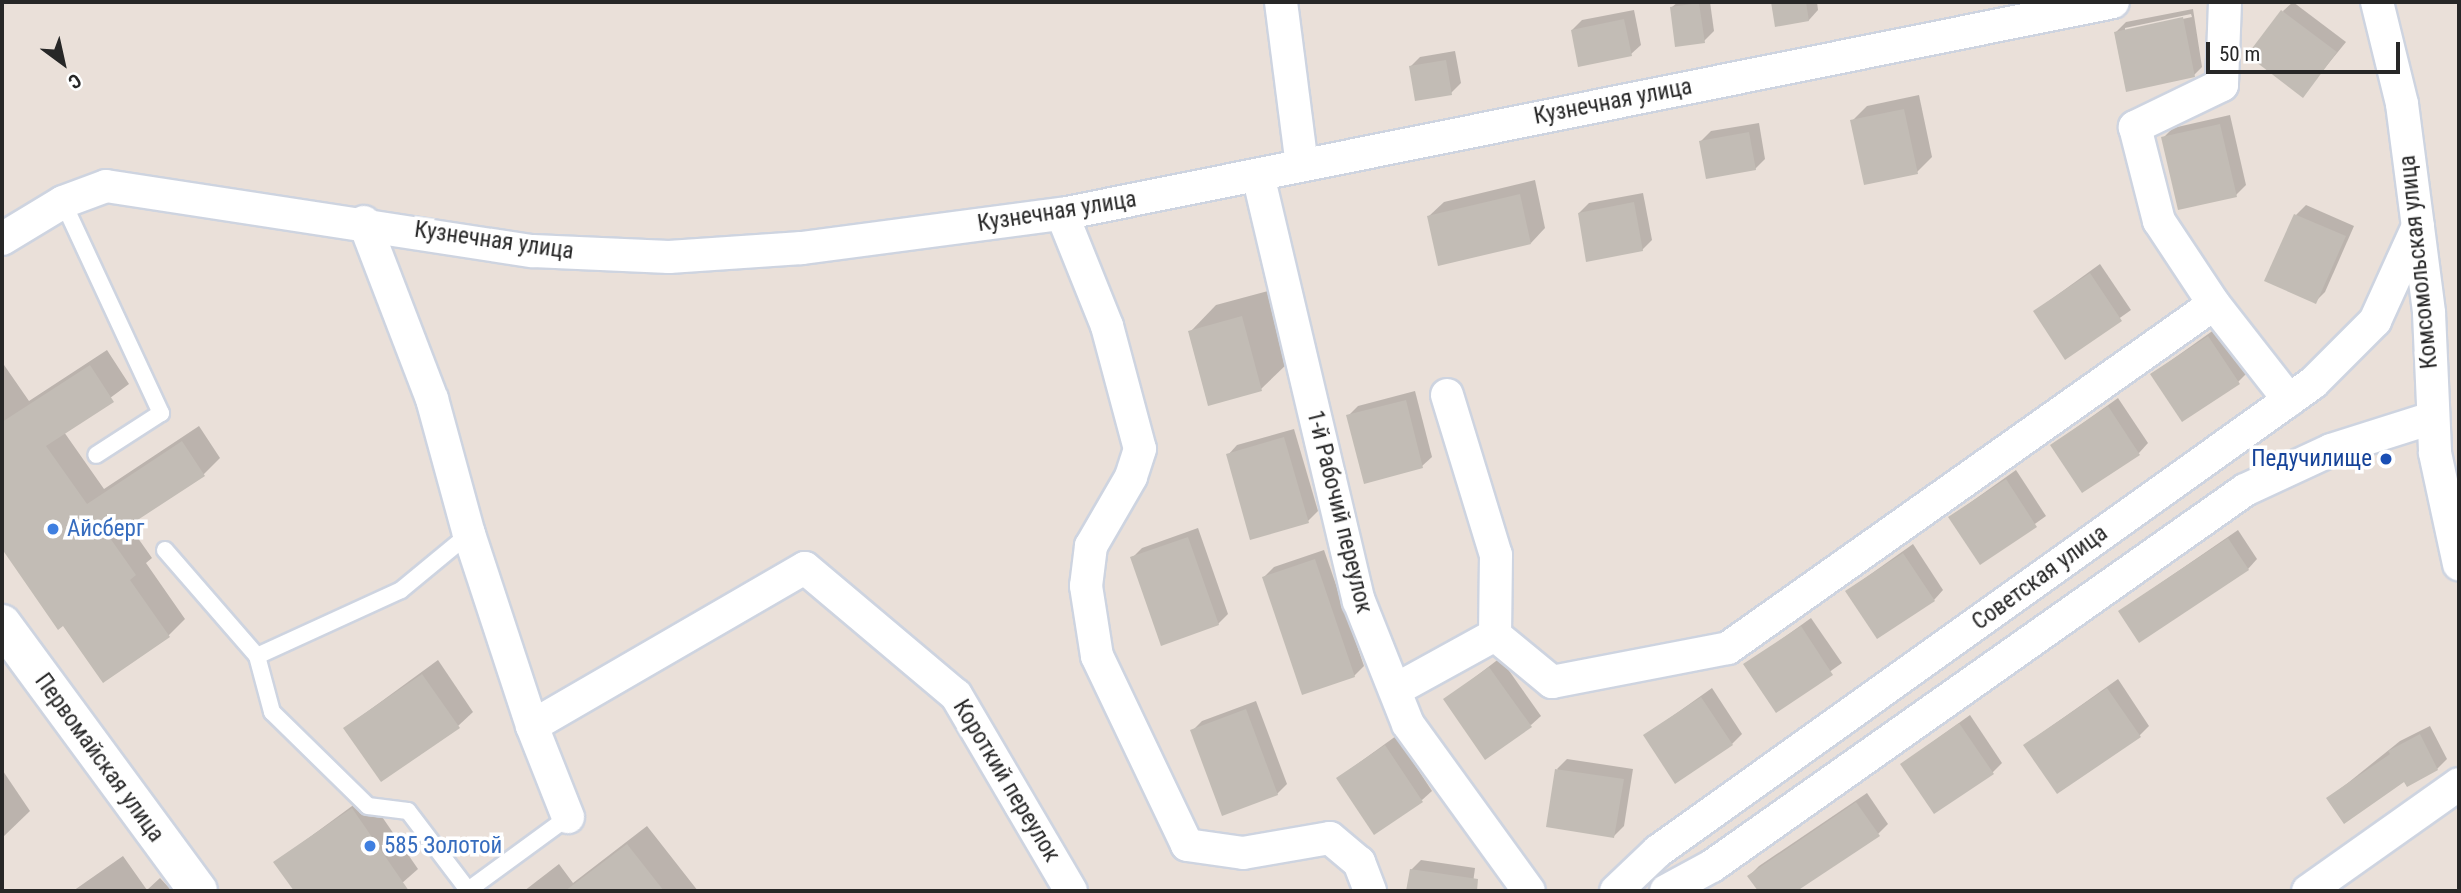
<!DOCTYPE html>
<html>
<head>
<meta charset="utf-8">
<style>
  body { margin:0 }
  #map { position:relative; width:2461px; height:893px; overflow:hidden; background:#eae0d9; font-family:"Roboto Condensed",sans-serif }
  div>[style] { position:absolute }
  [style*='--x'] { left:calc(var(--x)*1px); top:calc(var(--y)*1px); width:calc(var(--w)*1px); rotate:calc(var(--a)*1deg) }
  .shadow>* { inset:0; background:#0003 }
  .building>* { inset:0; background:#c2bcb5 }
  .roads { filter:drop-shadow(2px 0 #ced4e0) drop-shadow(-2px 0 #ced4e0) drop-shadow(0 2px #ced4e0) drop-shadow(0 -2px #ced4e0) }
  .lane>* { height:16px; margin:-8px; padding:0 8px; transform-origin:8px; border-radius:8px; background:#fff }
  .street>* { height:32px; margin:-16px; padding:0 16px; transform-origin:16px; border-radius:16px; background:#fff }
  .secondary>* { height:38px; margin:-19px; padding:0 19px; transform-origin:19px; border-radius:19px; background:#fff }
  .dots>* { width:19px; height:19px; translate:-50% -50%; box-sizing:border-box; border:4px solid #fff; border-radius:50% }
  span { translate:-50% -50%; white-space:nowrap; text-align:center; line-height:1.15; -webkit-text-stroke:7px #fff; paint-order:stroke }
  .street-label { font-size:23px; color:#272727 }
  .transit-label { font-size:23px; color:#164399 }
  .right { translate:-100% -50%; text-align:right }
  .shop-label { font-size:23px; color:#366cbe }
  .left { translate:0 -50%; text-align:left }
  .frame { position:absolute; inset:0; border:4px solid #272727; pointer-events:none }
  .north { position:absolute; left:28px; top:28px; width:70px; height:70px; -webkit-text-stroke:5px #fff; paint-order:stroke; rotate:147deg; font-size:19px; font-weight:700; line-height:28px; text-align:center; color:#272727 }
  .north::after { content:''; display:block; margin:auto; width:24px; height:32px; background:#272727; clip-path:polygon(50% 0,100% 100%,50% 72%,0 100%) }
  .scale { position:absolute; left:2206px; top:42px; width:194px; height:32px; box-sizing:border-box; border:4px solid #272727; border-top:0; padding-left:9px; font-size:21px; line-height:24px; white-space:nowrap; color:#272727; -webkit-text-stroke:5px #fff; paint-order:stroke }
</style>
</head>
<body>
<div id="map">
  <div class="shadow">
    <i style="clip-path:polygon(1678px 2px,1710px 2px,1714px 31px,1704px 41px,1672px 7px)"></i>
    <i style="clip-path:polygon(1773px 2px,1817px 2px,1818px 10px,1809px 20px,1777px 25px)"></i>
    <i style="clip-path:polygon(2293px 2px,2346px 42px,2302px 96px,2283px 11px)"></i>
    <i style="clip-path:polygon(evenodd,2193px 9px,2202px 67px,2192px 77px,2116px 32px,2126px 22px,2193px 9px,2191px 14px,2192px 17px,2125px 31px,2125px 28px,2191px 14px)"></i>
    <i style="clip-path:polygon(1634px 10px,1641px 45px,1631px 54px,1572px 30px,1582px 20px)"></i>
    <i style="clip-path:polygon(1455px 51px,1461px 83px,1451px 93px,1410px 67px,1420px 57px)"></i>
    <i style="clip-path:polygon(1919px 95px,1932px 157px,1917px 172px,1852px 121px,1867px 106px)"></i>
    <i style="clip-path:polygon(2230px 115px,2246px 185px,2236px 195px,2163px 138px,2173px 128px)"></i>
    <i style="clip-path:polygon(1759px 123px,1765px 159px,1755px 169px,1701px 141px,1711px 131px)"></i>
    <i style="clip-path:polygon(1535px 180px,1545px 228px,1531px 243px,1429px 216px,1444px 202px)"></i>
    <i style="clip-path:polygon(1643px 193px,1652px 240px,1642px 250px,1579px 213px,1589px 203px)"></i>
    <i style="clip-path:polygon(2306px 205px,2354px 226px,2325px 292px,2315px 302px,2266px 280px,2296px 215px)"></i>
    <i style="clip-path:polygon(2100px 264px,2131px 310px,2065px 357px,2035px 311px)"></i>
    <i style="clip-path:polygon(1268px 291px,1288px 363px,1261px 389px,1190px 332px,1216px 305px)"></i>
    <i style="clip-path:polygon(2218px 327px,2248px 372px,2238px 382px,2152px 374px)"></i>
    <i style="clip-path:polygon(107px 350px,129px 384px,64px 432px,104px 489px,199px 426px,220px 458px,204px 474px,128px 524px,152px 558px,146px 563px,185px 619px,168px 636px,64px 624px,58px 627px,2px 543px,2px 362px,29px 401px)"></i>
    <i style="clip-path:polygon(1415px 391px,1432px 457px,1422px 466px,1348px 416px,1358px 406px)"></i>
    <i style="clip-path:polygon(2118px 398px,2148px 443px,2139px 453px,2052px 445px)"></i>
    <i style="clip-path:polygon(1294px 429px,1318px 511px,1308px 521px,1228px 455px,1237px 445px)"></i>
    <i style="clip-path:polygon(2016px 470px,2046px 516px,1980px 563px,1950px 517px)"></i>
    <i style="clip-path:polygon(1198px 528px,1228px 614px,1218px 624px,1132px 558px,1142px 548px)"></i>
    <i style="clip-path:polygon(2238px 530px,2257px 559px,2248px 569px,2120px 611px)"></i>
    <i style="clip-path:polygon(1913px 544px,1943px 590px,1934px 600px,1847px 591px)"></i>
    <i style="clip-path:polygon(1324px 550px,1364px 666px,1354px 676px,1264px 577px,1274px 567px)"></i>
    <i style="clip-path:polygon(1811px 618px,1842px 663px,1776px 710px,1746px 665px)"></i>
    <i style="clip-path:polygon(1500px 658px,1541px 716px,1531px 725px,1445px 700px)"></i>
    <i style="clip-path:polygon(438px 660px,473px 712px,458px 726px,345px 728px)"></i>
    <i style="clip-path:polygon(2118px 679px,2149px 726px,2139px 736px,2025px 745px)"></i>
    <i style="clip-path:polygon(1712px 688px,1742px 734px,1732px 744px,1646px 735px)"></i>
    <i style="clip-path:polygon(1256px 701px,1287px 784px,1277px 794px,1192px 731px,1202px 721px)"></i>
    <i style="clip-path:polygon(1970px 715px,2002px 763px,1992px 773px,1902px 764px)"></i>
    <i style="clip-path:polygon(2430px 726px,2447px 759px,2437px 769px,2328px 799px,2400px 741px)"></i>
    <i style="clip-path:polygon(1396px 736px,1432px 791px,1422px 800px,1338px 778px)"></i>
    <i style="clip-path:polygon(1567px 759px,1633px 769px,1624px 826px,1614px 836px,1557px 769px)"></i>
    <i style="clip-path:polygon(3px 771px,30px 811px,2px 838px,2px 771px)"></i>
    <i style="clip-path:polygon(1867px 793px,1888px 824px,1878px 834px,1794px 891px,1760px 891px,1749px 876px,1759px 866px)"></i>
    <i style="clip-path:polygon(367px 795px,418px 869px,393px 891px,296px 891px,276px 862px)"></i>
    <i style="clip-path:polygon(647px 826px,698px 891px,524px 891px,559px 864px,573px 883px)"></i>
    <i style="clip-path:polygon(123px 856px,147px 890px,160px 878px,172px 891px,73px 891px)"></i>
    <i style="clip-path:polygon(1421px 860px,1475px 868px,1472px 891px,1408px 891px,1411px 870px)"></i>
  </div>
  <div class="building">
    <i style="clip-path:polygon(1771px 2px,1806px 2px,1809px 21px,1775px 27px)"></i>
    <i style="clip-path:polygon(1699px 3px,1705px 43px,1675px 47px,1670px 7px)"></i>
    <i style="clip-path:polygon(2281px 10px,2337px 52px,2303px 98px,2247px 55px)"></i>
    <i style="clip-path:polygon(2183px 17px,2195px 77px,2126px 92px,2114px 32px)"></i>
    <i style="clip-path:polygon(1624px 19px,1632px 56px,1578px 67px,1571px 30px)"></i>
    <i style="clip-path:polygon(1446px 60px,1452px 95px,1415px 101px,1409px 66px)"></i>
    <i style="clip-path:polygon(1904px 109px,1918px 174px,1864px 185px,1850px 120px)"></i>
    <i style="clip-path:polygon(2220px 124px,2237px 197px,2178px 210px,2161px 137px)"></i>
    <i style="clip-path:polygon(1749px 132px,1756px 170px,1706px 179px,1699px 141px)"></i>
    <i style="clip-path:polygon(1520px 194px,1531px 244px,1438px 266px,1427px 216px)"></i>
    <i style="clip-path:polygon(1634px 202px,1643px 251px,1586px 262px,1578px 213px)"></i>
    <i style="clip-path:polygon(2294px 214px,2346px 236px,2316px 304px,2264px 281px)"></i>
    <i style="clip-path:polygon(2090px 273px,2122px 321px,2065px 360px,2033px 311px)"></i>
    <i style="clip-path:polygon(1242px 316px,1262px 391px,1208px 406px,1188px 331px)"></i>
    <i style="clip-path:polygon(2208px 336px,2240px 384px,2182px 422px,2150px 374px)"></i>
    <i style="clip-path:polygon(90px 365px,114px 402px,46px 446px,87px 504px,182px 441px,205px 476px,110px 538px,136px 575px,130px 580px,170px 637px,103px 683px,63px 626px,58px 630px,2px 549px,2px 422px)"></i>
    <i style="clip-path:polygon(1406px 400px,1423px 468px,1364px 484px,1346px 415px)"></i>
    <i style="clip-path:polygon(2108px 406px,2140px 455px,2082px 493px,2050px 445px)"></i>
    <i style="clip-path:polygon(1284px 437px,1309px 523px,1250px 540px,1226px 454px)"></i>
    <i style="clip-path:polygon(2006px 479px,2037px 527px,1980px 565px,1948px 517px)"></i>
    <i style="clip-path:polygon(1188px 537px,1219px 625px,1161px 646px,1130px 557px)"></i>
    <i style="clip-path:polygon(2228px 538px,2249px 570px,2139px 643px,2118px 611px)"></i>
    <i style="clip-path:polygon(1903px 553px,1935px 601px,1877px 639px,1845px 591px)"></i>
    <i style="clip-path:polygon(1315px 559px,1355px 677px,1302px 695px,1262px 577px)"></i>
    <i style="clip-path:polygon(1801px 626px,1833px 675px,1776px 713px,1743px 664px)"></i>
    <i style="clip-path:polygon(1489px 667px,1532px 727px,1485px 760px,1443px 699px)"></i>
    <i style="clip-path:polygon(422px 674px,460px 728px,381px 782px,343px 728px)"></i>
    <i style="clip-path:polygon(2107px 688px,2141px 737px,2057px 794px,2023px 745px)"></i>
    <i style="clip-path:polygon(1701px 697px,1733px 745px,1675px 784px,1643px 735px)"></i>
    <i style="clip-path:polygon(1246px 709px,1278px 795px,1222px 816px,1190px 730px)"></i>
    <i style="clip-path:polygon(1959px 723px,1994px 774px,1934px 814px,1900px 764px)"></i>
    <i style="clip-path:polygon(2420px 734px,2438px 770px,2407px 787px,2404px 782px,2344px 824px,2326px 798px,2390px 754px,2388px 751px)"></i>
    <i style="clip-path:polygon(1385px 745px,1423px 802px,1374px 835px,1336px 778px)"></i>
    <i style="clip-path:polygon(1555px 769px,1624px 779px,1614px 838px,1546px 827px)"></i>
    <i style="clip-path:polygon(1856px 802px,1880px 836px,1797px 891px,1758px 891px,1747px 876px)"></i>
    <i style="clip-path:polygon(352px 808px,409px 891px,294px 891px,273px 862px)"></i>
    <i style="clip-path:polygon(627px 844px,664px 891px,565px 891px)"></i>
    <i style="clip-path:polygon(1410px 869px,1478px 879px,1477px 891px,1406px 891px)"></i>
  </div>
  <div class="roads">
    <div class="lane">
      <i style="--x:63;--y:202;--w:233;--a:65.1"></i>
      <i style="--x:161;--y:413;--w:77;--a:147.1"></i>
      <i style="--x:165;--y:550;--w:140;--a:49"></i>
      <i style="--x:257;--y:656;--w:58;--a:75"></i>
      <i style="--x:272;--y:712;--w:134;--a:44.4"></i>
      <i style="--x:368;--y:806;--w:40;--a:7.1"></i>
      <i style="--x:408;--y:811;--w:99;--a:52.8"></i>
      <i style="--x:257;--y:656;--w:158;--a:-24.6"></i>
      <i style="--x:401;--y:590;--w:88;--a:-39.5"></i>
      <i style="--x:467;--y:891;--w:125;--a:-36.2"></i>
    </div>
    <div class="street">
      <i style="--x:1281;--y:2;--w:164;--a:82.7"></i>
      <i style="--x:2225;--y:2;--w:83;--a:92.1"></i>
      <i style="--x:2222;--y:85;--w:97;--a:154.2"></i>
      <i style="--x:2135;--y:127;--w:97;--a:75.7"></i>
      <i style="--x:2159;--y:221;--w:100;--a:56.5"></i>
      <i style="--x:2214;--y:304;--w:122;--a:52"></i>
      <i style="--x:2377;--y:2;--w:105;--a:76.2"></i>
      <i style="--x:2402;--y:104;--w:211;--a:82.6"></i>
      <i style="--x:2429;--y:313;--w:140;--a:87.5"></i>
      <i style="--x:2435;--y:453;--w:114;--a:77.8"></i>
      <i style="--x:1258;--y:175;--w:438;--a:76.7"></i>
      <i style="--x:1359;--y:601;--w:132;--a:68.3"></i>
      <i style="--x:1408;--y:724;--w:206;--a:54.1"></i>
      <i style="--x:1062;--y:214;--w:121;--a:68.1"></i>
      <i style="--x:1107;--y:326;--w:127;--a:75"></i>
      <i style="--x:1140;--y:449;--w:29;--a:108"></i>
      <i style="--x:1131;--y:477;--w:80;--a:120.1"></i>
      <i style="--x:1091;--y:546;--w:40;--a:97.1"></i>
      <i style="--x:1086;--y:586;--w:71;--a:81.1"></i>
      <i style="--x:1097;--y:656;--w:209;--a:64.5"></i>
      <i style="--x:1187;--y:845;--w:57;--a:8.1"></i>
      <i style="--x:1243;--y:853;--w:88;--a:-9.8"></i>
      <i style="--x:1330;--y:838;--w:38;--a:40"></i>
      <i style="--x:1359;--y:862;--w:31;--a:69"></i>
      <i style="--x:364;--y:222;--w:190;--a:69"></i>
      <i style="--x:432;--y:399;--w:140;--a:74.7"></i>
      <i style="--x:469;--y:534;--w:202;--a:71.8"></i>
      <i style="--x:532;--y:726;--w:98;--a:68.4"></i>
      <i style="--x:2;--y:239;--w:71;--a:-31.2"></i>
      <i style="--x:63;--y:202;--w:46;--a:-20.4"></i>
      <i style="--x:106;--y:186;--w:432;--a:8.7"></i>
      <i style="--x:533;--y:251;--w:136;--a:2.5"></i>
      <i style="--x:669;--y:257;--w:133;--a:-3.9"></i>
      <i style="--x:802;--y:248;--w:262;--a:-7.5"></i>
      <i style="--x:1062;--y:214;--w:1072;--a:-11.4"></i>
      <i style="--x:1447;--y:395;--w:167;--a:73"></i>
      <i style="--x:1496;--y:555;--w:80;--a:90.7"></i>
      <i style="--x:1395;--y:690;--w:114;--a:-28.8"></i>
      <i style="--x:1495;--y:635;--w:74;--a:39.5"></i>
      <i style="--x:1552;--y:682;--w:179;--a:-10.9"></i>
      <i style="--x:1728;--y:648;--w:595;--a:-35.29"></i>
      <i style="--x:532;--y:726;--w:315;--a:-30.1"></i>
      <i style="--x:805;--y:568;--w:197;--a:40.1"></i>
      <i style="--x:956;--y:695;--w:227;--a:59.6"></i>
      <i style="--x:1616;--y:891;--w:58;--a:-43.6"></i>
      <i style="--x:1658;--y:851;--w:805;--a:-35.55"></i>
      <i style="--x:2313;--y:383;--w:88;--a:-45"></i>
      <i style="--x:2375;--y:321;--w:104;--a:-65.6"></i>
      <i style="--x:1666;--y:891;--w:52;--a:-28.5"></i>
      <i style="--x:1712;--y:866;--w:652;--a:-35.2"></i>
      <i style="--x:2245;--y:490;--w:95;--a:-24.9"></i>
      <i style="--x:2331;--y:450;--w:106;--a:-17.6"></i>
      <i style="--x:2308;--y:891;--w:185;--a:-35.3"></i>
    </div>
    <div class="secondary">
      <i style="--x:2;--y:624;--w:331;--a:53.7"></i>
    </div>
  </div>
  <div class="dots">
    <i style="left:2386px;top:459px;background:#1a4fb4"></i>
    <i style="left:53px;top:529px;background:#3f7fe0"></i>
    <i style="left:370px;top:846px;background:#3f7fe0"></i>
  </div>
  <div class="street-label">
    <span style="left:1613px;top:102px;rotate:-11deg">Кузнечная улица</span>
    <span style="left:1057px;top:212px;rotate:-9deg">Кузнечная улица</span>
    <span style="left:494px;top:241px;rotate:8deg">Кузнечная улица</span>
    <span style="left:2419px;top:262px;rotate:-96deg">Комсомольская улица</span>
    <span style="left:1339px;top:512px;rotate:76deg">1-й Рабочий переулок</span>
    <span style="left:2040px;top:578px;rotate:-36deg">Советская улица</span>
    <span style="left:99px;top:758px;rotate:54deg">Первомайская улица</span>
    <span style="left:1006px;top:781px;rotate:59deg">Короткий переулок</span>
  </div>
  <div class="transit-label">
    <span class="right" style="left:2372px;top:459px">Педучилище</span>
  </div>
  <div class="shop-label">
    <span class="left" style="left:67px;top:529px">Айсберг</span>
    <span class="left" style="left:384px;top:846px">585 Золотой</span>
  </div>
  <div class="frame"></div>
  <div class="north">С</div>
  <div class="scale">50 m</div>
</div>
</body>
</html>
